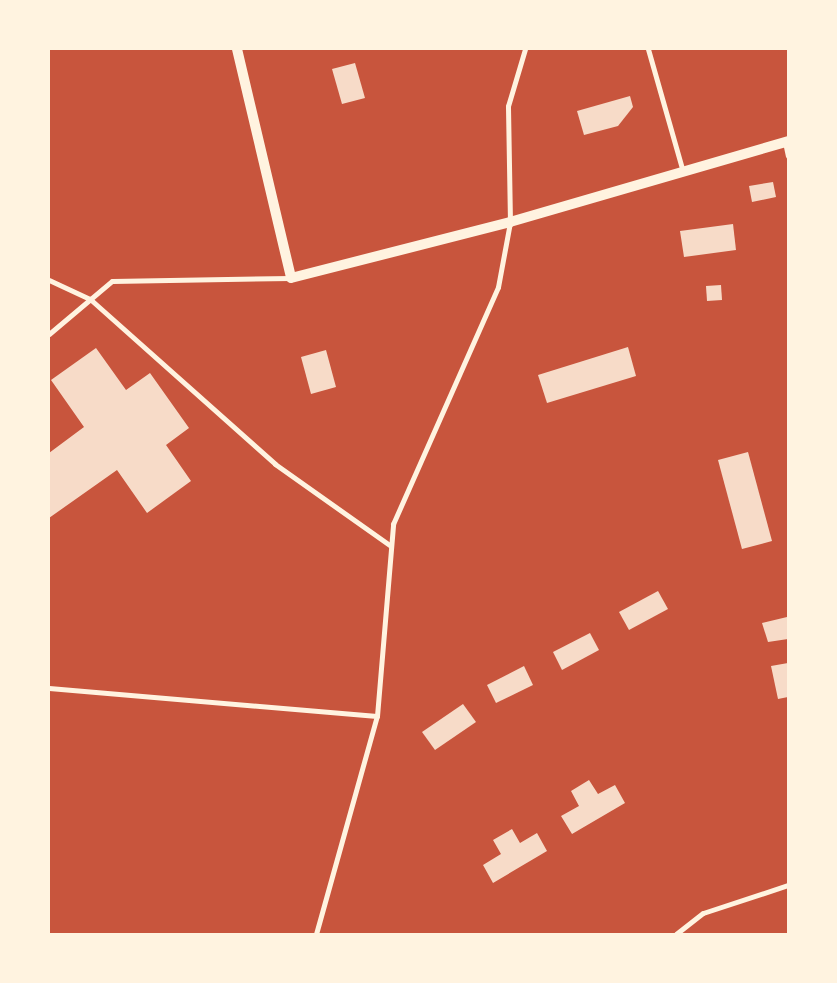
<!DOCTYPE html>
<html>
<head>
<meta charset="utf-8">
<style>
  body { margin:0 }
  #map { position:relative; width:837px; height:983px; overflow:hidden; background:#c8553d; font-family:Figtree,sans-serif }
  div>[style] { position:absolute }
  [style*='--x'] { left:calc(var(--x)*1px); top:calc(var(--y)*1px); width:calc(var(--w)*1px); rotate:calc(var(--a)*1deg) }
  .building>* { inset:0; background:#f7dbc8 }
  .minor>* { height:5px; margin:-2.5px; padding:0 2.5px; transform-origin:2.5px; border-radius:2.5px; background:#fff3e0 }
  .secondary>* { height:10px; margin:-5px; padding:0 5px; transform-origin:5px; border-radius:5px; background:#fff3e0 }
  span { translate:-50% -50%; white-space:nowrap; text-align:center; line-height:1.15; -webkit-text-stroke:5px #fff3e0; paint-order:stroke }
  .frame { position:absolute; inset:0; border:50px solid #fff3e0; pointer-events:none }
</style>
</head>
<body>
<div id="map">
  <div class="building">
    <i style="clip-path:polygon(355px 63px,365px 98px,342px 104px,332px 69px)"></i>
    <i style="clip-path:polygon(630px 96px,633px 107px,618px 126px,584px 135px,577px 111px)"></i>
    <i style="clip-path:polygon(773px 182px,776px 197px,752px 202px,749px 186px)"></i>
    <i style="clip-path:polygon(733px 224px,736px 250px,684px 257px,680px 231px)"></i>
    <i style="clip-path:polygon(721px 285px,722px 300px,707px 301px,706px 286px)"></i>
    <i style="clip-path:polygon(628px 347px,636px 376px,547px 403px,538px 375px)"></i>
    <i style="clip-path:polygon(96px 348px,126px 390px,150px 373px,189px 428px,166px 445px,191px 481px,147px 513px,117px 470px,49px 518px,49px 453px,84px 427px,51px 380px)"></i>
    <i style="clip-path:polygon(326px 350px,336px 387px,311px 394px,301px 357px)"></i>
    <i style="clip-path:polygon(748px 452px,772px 541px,742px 549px,718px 460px)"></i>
    <i style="clip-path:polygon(658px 591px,668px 609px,629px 630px,619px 612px)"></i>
    <i style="clip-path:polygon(787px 617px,788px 639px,768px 642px,762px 623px)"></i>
    <i style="clip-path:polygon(590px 633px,599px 650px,562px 670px,553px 652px)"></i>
    <i style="clip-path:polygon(788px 663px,788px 697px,778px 699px,771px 666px)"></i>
    <i style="clip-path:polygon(524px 666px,533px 685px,496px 703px,487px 685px)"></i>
    <i style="clip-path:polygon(463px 704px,476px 722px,435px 750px,422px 732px)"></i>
    <i style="clip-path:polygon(589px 780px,598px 794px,615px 785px,625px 803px,572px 834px,561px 816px,579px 806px,571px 791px)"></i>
    <i style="clip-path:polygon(512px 829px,520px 843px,537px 833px,547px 851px,493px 883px,483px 865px,501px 854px,493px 840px)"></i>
  </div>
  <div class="minor">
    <i style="--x:648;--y:49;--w:128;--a:74.1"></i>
    <i style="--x:785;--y:142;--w:14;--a:78"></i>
    <i style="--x:49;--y:280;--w:45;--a:24.9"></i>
    <i style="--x:90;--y:299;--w:248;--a:41.7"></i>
    <i style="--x:275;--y:464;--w:142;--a:35.3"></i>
    <i style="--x:49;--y:334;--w:82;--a:-40.1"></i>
    <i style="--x:112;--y:281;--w:179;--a:-1"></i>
    <i style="--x:49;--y:688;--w:329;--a:4.9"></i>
    <i style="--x:316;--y:934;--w:226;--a:-74.4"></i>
    <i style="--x:377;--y:716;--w:193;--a:-85.2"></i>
    <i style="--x:393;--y:524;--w:259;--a:-66.1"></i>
    <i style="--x:498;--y:287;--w:66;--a:-79.5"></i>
    <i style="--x:510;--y:222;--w:116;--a:-91"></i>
    <i style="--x:508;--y:106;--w:59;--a:-73.4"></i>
    <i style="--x:676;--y:934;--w:34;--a:-38"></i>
    <i style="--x:703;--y:913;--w:89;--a:-18.2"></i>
  </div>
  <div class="secondary">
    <i style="--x:237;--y:49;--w:235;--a:76.7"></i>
    <i style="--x:291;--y:278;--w:226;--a:-14.3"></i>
    <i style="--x:510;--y:222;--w:290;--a:-16.2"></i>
  </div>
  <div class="frame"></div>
</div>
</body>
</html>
